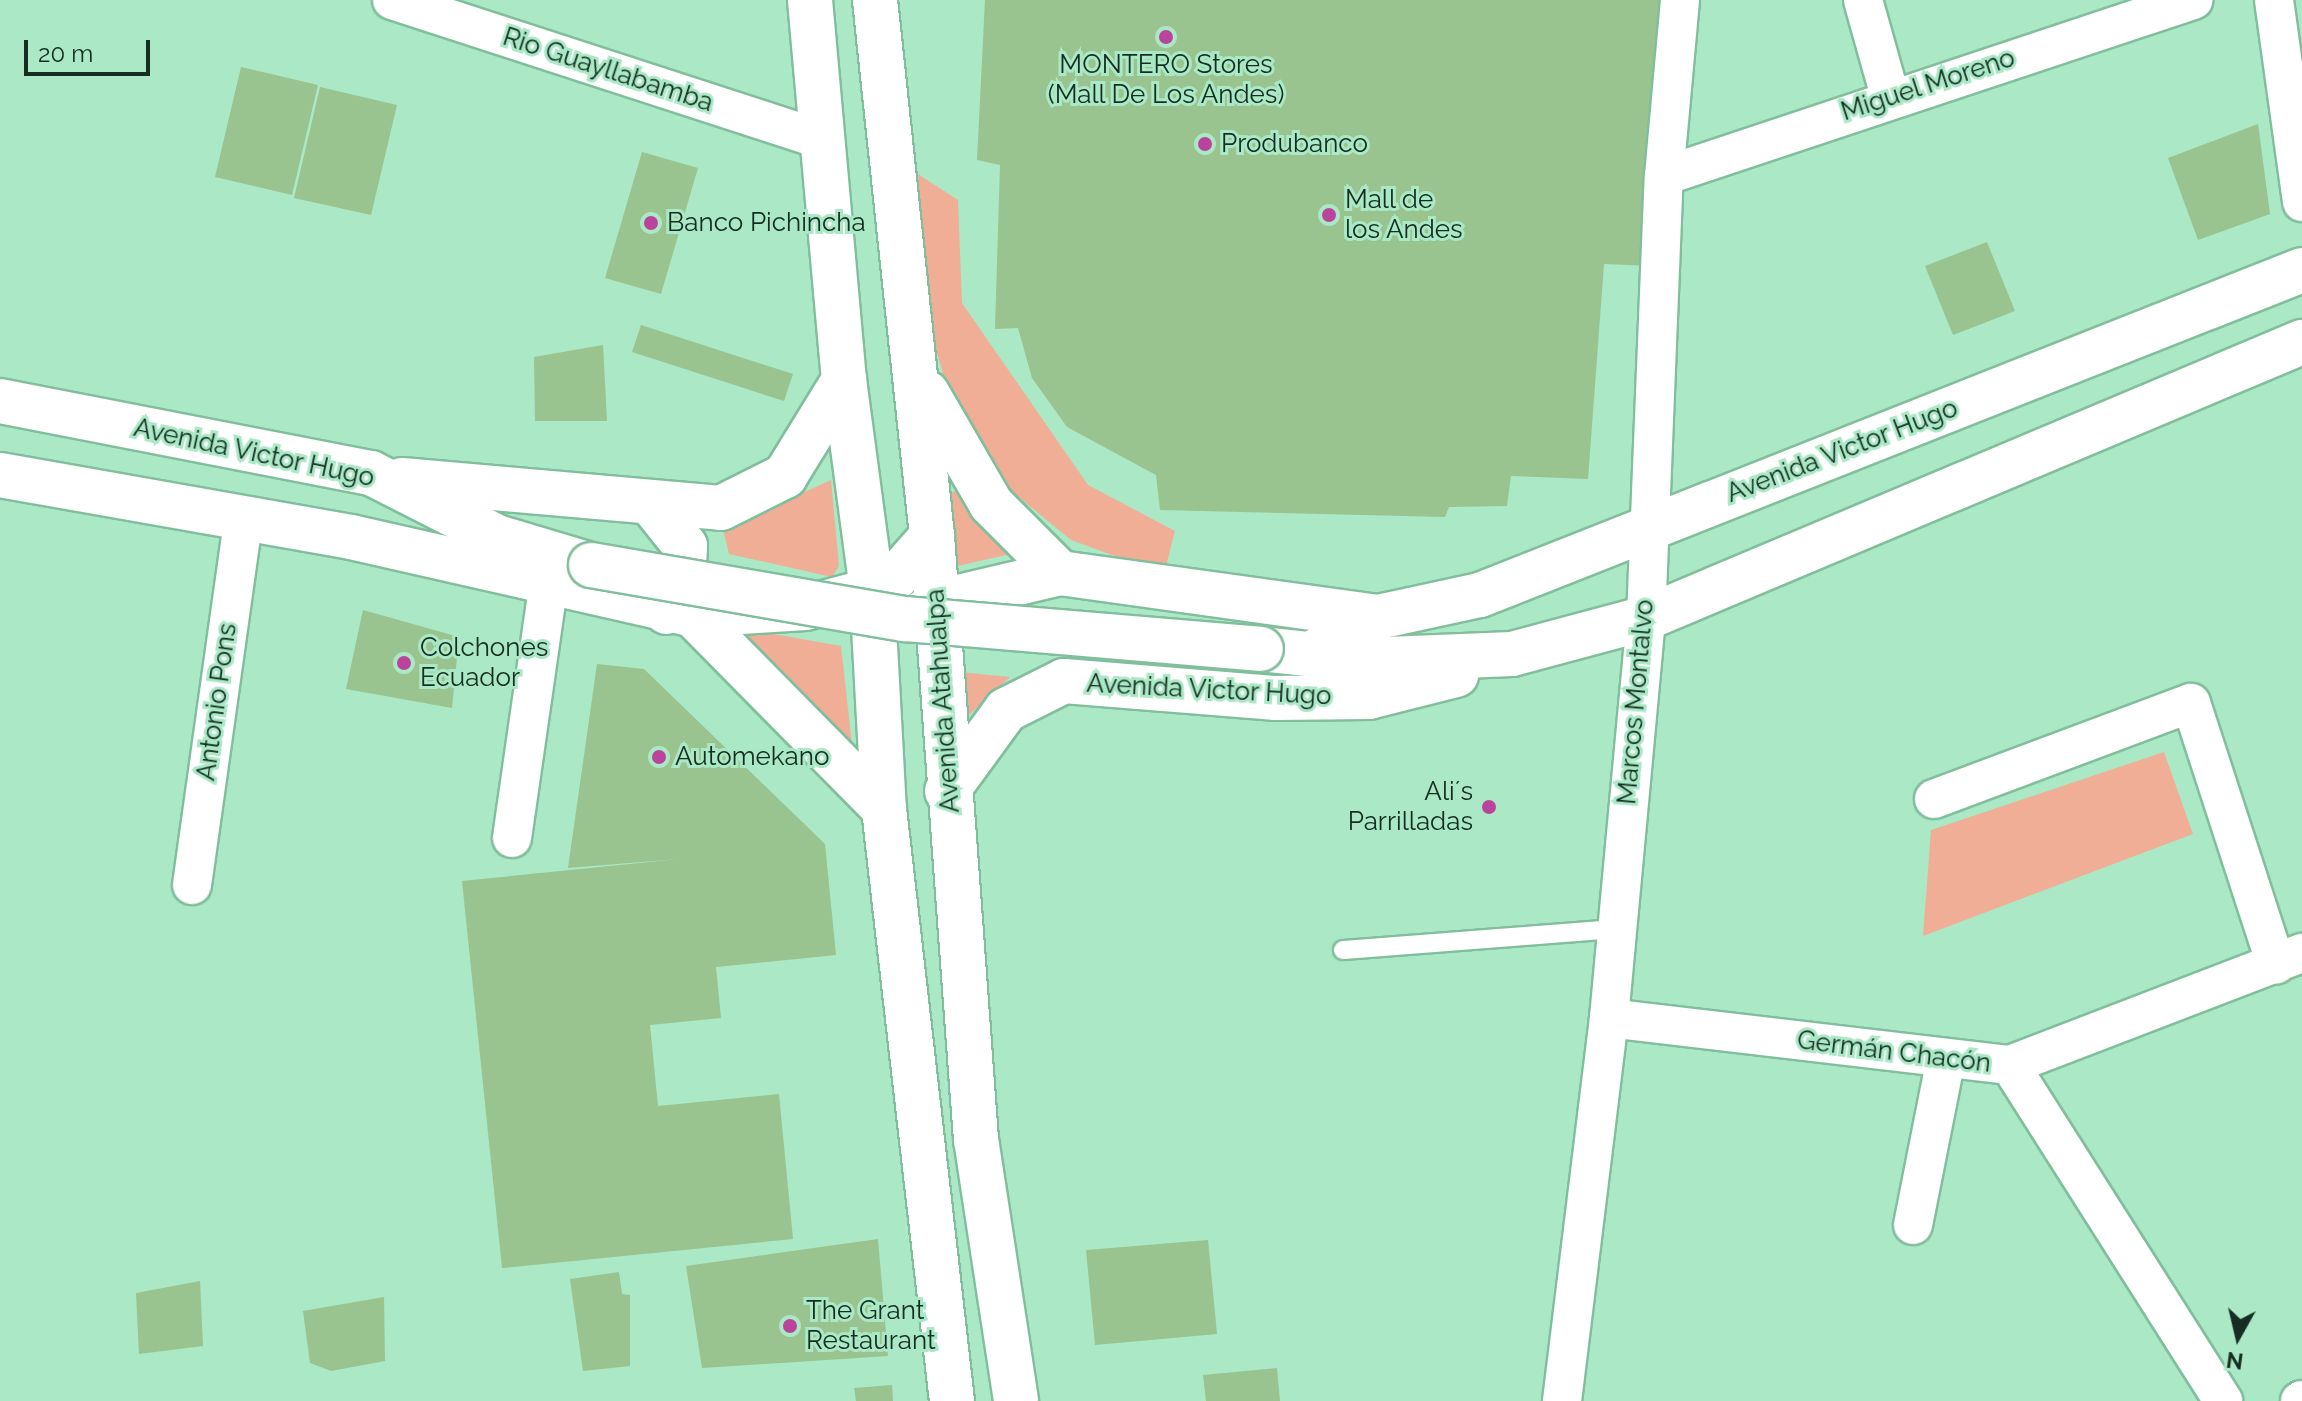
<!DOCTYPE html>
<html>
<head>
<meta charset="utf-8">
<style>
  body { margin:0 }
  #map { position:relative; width:2302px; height:1401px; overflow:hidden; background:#aae8c6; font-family:Raleway,sans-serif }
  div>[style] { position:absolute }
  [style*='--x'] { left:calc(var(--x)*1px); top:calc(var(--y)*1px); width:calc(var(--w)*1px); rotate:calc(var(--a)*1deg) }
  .green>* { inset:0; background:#f0ae97 }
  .building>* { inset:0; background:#99c38f }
  .roads { filter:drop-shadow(2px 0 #81be9c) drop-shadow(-2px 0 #81be9c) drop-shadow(0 2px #81be9c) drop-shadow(0 -2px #81be9c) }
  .service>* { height:18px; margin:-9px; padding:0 9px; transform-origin:9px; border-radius:9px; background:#fff }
  .minor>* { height:38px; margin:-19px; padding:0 19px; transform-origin:19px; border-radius:19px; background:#fff }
  .primary>* { height:44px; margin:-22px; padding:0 22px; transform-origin:22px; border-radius:22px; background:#fff }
  .bridges { filter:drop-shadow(2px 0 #81be9c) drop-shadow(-2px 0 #81be9c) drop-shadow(0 2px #81be9c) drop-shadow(0 -2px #81be9c) }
  .primary-bridge>* { height:44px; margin:-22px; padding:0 22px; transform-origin:22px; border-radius:22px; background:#fff }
  .dots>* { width:22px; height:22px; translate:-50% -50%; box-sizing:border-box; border:4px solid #aae8c6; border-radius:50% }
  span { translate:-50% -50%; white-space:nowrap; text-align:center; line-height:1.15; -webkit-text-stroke:6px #aae8c6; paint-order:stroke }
  .poi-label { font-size:26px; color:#152e21 }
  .left { translate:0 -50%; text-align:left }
  .right { translate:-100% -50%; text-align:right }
  .street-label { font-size:26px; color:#152e21 }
  .north { position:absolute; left:2198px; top:1297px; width:80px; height:80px; -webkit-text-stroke:6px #aae8c6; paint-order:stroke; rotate:188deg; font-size:22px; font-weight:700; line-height:32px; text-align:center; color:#152e21 }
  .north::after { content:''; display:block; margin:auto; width:28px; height:36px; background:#152e21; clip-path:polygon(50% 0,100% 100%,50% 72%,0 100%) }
  .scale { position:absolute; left:24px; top:40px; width:126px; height:36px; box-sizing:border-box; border:4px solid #152e21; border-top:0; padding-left:10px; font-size:24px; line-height:28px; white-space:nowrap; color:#152e21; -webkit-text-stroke:6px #aae8c6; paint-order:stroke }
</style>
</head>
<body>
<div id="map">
  <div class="green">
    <i style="clip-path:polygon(910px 169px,958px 200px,962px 303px,1088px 485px,1175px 531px,1164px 574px,1071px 540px,1004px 485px,956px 419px,932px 335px)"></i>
    <i style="clip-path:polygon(831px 480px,839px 566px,832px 577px,729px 554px,723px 529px)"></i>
    <i style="clip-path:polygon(962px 488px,1015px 553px,953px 567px,946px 495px)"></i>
    <i style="clip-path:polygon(740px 628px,841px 646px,854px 763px)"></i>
    <i style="clip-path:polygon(949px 671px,1010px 677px,957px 726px)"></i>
    <i style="clip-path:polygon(2164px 752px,2193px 834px,1923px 936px,1931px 830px)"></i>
  </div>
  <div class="building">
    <i style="clip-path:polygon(985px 0,1674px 0,1654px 266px,1604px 264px,1588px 479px,1511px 476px,1507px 506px,1449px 507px,1445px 517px,1160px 510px,1156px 475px,1067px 427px,1032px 378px,1018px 328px,995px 329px,1000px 165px,977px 160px)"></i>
    <i style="clip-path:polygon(241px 67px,318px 85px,292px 195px,215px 177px)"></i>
    <i style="clip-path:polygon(320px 87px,397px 105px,371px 215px,294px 198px)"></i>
    <i style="clip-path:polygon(2258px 124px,2270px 214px,2198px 240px,2168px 158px)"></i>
    <i style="clip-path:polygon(642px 152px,698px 168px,661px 294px,605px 278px)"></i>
    <i style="clip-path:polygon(1987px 242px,2015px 311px,1953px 335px,1925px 266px)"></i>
    <i style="clip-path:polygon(641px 325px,793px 374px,784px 401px,632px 352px)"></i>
    <i style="clip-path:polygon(603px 345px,607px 421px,535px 421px,534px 357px)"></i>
    <i style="clip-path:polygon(363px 610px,459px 637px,452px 708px,346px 689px)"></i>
    <i style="clip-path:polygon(597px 664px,644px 669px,825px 844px,836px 955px,716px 967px,721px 1018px,650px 1025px,658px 1106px,779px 1094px,793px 1239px,502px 1268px,462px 881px,679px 859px,568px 868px)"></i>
    <i style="clip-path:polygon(878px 1239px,888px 1356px,702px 1368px,686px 1266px)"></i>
    <i style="clip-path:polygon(1208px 1240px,1217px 1334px,1095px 1345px,1086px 1250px)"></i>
    <i style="clip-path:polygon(619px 1272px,622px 1294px,630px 1295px,630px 1366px,583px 1371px,570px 1279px)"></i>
    <i style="clip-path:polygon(200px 1281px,203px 1346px,139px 1354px,136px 1293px)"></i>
    <i style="clip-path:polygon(384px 1297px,385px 1361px,331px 1371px,310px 1363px,303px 1311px)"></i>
    <i style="clip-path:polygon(1277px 1368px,1280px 1401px,1206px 1401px,1203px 1375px)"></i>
    <i style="clip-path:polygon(892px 1385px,893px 1401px,856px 1401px,854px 1388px)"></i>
  </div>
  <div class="roads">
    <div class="service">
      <i style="--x:1343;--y:950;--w:274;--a:-4.4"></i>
    </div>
    <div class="minor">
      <i style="--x:392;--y:0;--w:454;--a:18"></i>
      <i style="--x:1863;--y:0;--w:100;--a:74.3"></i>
      <i style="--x:2274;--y:0;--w:204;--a:82.1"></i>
      <i style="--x:1664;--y:176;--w:558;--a:-18.4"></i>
      <i style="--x:1934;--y:799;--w:274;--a:-20.5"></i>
      <i style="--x:2191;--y:703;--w:275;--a:72"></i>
      <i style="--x:512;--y:838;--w:254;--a:-81.8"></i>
      <i style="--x:192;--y:885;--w:369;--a:-82"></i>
      <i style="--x:1609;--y:1018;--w:404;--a:6.7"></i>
      <i style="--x:2010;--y:1065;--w:313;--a:-21"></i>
      <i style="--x:2010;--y:1065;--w:398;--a:57.6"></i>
      <i style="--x:1913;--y:1225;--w:170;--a:-78.8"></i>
      <i style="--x:1562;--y:1401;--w:386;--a:-83"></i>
      <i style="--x:1609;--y:1018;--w:402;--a:-84.7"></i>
      <i style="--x:1646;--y:618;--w:442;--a:-87.7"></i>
      <i style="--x:1664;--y:176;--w:177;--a:-84.8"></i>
      <i style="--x:2300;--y:1401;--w:2;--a:-27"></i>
    </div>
    <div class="primary">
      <i style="--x:810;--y:0;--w:382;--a:84.9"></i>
      <i style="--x:844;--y:380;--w:212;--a:82.4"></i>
      <i style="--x:872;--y:590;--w:219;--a:86.9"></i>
      <i style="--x:884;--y:809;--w:596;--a:83.45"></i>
      <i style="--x:875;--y:0;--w:539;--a:83.93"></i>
      <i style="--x:932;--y:536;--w:605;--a:85.83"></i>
      <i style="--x:976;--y:1139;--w:265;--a:81.3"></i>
      <i style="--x:927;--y:393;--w:128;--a:60"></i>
      <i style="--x:991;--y:504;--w:98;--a:45"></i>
      <i style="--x:0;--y:401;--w:378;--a:11"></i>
      <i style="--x:371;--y:473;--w:141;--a:26.9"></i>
      <i style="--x:497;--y:537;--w:98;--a:16.6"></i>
      <i style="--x:0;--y:475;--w:356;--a:10"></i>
      <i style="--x:351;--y:537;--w:351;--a:12.8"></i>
      <i style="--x:693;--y:615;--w:112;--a:-3.6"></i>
      <i style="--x:805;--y:608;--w:69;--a:-15"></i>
      <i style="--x:872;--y:590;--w:27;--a:-28"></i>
      <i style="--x:896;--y:577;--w:55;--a:-48.7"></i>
      <i style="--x:402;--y:480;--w:320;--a:5"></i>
      <i style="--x:721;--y:508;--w:72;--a:-26.6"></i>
      <i style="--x:785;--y:476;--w:113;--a:-58.4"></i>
      <i style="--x:654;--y:507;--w:50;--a:51.5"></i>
      <i style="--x:685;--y:546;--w:41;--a:92.8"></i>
      <i style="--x:683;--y:587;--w:30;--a:124"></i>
      <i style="--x:693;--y:615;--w:272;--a:45.4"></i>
      <i style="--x:913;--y:620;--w:31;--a:-36"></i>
      <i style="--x:938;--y:602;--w:125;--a:-13.4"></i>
      <i style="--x:1060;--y:573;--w:321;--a:7.9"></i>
      <i style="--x:1261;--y:649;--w:104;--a:6.1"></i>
      <i style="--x:1364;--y:660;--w:148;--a:-2.3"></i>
      <i style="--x:1512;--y:654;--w:139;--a:-15"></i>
      <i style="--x:1646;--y:618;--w:712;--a:-22.82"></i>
      <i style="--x:1316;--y:651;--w:71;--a:-28.7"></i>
      <i style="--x:1378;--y:617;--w:104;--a:-12.2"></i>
      <i style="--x:1480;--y:595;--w:884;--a:-21.57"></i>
      <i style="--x:947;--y:791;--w:100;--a:-53.9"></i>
      <i style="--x:1006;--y:710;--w:65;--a:-26.6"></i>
      <i style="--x:1064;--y:681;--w:213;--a:4.6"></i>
      <i style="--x:1276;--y:698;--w:93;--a:-0.6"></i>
      <i style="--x:1369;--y:697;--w:90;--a:-14.2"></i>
    </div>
  </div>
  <div class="bridges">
    <div class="primary-bridge">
      <i style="--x:591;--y:565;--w:319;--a:9.8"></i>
      <i style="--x:905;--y:619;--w:357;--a:4.8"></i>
    </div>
  </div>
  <div class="dots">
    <i style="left:1166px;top:37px;background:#ba449b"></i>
    <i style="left:1205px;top:144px;background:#ba449b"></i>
    <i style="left:1329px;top:215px;background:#ba449b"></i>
    <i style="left:651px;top:223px;background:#ba449b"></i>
    <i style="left:404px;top:663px;background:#ba449b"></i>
    <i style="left:659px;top:757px;background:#ba449b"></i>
    <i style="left:1489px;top:807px;background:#ba449b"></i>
    <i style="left:790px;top:1326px;background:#ba449b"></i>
  </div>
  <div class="poi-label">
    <span style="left:1166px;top:80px">MONTERO Stores<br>(Mall De Los Andes)</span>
    <span class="left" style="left:1221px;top:144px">Produbanco</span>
    <span class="left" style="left:1345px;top:215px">Mall de<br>los Andes</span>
    <span class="left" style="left:667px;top:223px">Banco Pichincha</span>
    <span class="left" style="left:420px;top:663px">Colchones<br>Ecuador</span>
    <span class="left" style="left:675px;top:757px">Automekano</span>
    <span class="right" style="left:1473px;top:807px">Ali´s<br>Parrilladas</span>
    <span class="left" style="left:806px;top:1326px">The Grant<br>Restaurant</span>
  </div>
  <div class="street-label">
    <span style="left:608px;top:70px;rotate:18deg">Rio Guayllabamba</span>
    <span style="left:1928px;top:85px;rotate:-18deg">Miguel Moreno</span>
    <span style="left:1842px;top:451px;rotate:-21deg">Avenida Victor Hugo</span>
    <span style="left:254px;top:453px;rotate:12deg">Avenida Victor Hugo</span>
    <span style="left:1209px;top:690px;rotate:3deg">Avenida Victor Hugo</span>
    <span style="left:943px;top:701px;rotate:-94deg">Avenida Atahualpa</span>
    <span style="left:217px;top:702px;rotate:-82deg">Antonio Pons</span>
    <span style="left:1636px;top:702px;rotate:-85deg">Marcos Montalvo</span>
    <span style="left:1894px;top:1052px;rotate:7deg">Germán Chacón</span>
  </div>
  <div class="north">N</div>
  <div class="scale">20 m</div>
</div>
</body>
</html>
